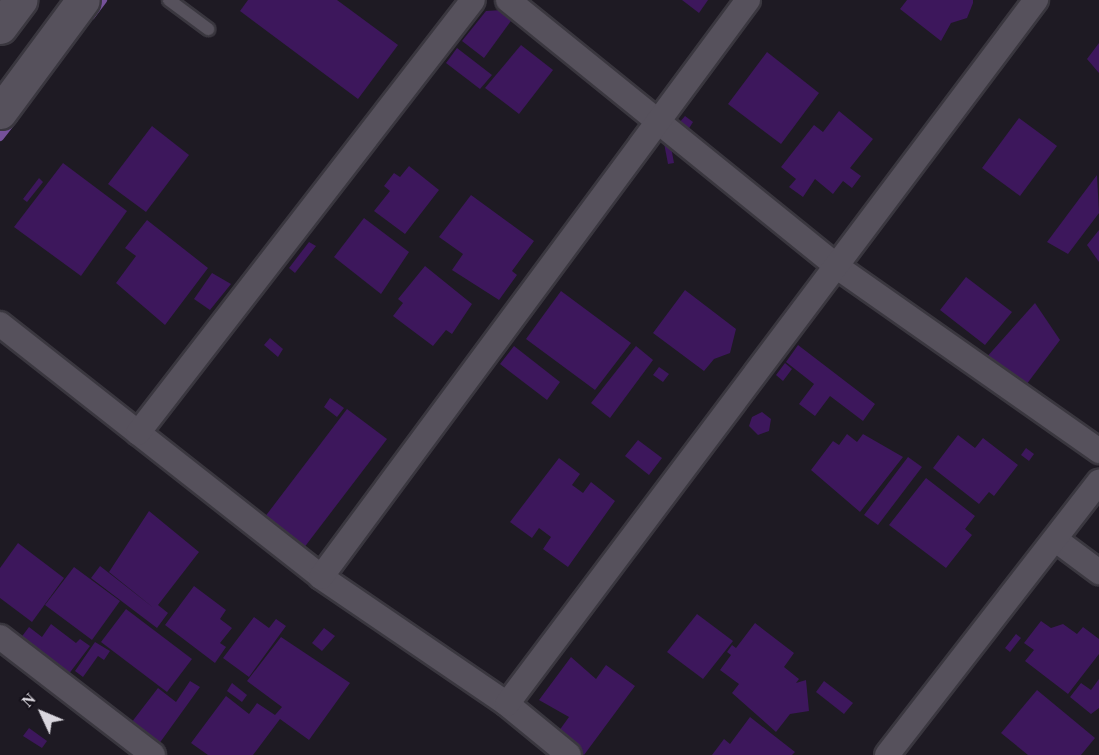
<!DOCTYPE html>
<html>
<head>
<meta charset="utf-8">
<style>
  body { margin:0 }
  #map { position:relative; width:1099px; height:755px; overflow:hidden; background:#1e1a23; font-family:"Times New Roman",serif }
  div>[style] { position:absolute }
  [style*='--x'] { left:calc(var(--x)*1px); top:calc(var(--y)*1px); width:calc(var(--w)*1px); rotate:calc(var(--a)*1deg) }
  .stream>* { height:8px; margin:-4px; padding:0 4px; transform-origin:4px; border-radius:4px; background:#75519a }
  .building>* { inset:0; background:#3d175c }
  .roads { filter:drop-shadow(2px 0 #3a373f) drop-shadow(-2px 0 #3a373f) drop-shadow(0 2px #3a373f) drop-shadow(0 -2px #3a373f) }
  .service>* { height:12px; margin:-6px; padding:0 6px; transform-origin:6px; border-radius:6px; background:#56515c }
  .minor>* { height:24px; margin:-12px; padding:0 12px; transform-origin:12px; border-radius:12px; background:#56515c }
  .secondary>* { height:33px; margin:-16.5px; padding:0 16.5px; transform-origin:16.5px; border-radius:16.5px; background:#56515c }
  span { translate:-50% -50%; white-space:nowrap; text-align:center; line-height:1.15; -webkit-text-stroke:4.5px #15111a; paint-order:stroke }
  .north { position:absolute; left:12px; top:683px; width:60px; height:60px; -webkit-text-stroke:4px #15111a; paint-order:stroke; rotate:314deg; font-size:16px; font-weight:700; line-height:24px; text-align:center; color:#dad7de }
  .north::after { content:''; display:block; margin:auto; width:21px; height:27px; background:#dad7de; clip-path:polygon(50% 0,100% 100%,50% 72%,0 100%) }
</style>
</head>
<body>
<div id="map">
  <div class="stream">
    <i style="--x:91;--y:16;--w:20;--a:-53"></i>
    <i style="--x:0;--y:137;--w:23;--a:-52"></i>
  </div>
  <div class="building">
    <i style="clip-path:polygon(248px 0,337px 0,398px 45px,358px 99px,240px 11px)"></i>
    <i style="clip-path:polygon(682px 0,708px 0,699px 13px)"></i>
    <i style="clip-path:polygon(907px 0,973px 0,973px 3px,967px 18px,951px 23px,941px 41px,900px 9px)"></i>
    <i style="clip-path:polygon(502px 10px,513px 18px,484px 58px,462px 41px,486px 11px)"></i>
    <i style="clip-path:polygon(1099px 43px,1099px 73px,1087px 59px)"></i>
    <i style="clip-path:polygon(521px 45px,553px 70px,519px 114px,485px 88px)"></i>
    <i style="clip-path:polygon(457px 48px,492px 75px,480px 89px,446px 63px)"></i>
    <i style="clip-path:polygon(767px 52px,819px 93px,781px 144px,728px 104px)"></i>
    <i style="clip-path:polygon(839px 111px,873px 139px,850px 168px,861px 176px,852px 188px,843px 181px,833px 194px,815px 179px,803px 197px,789px 187px,796px 179px,781px 167px,814px 125px,823px 132px)"></i>
    <i style="clip-path:polygon(685px 116px,693px 122px,688px 130px,679px 123px)"></i>
    <i style="clip-path:polygon(1019px 118px,1057px 146px,1020px 196px,982px 168px)"></i>
    <i style="clip-path:polygon(152px 126px,189px 155px,146px 212px,108px 184px)"></i>
    <i style="clip-path:polygon(670px 142px,674px 163px,668px 164px,664px 143px)"></i>
    <i style="clip-path:polygon(63px 163px,127px 211px,81px 276px,14px 227px)"></i>
    <i style="clip-path:polygon(409px 166px,439px 190px,405px 234px,374px 211px,390px 191px,384px 186px,394px 173px,400px 177px)"></i>
    <i style="clip-path:polygon(1097px 175px,1099px 213px,1068px 254px,1047px 242px)"></i>
    <i style="clip-path:polygon(39px 178px,43px 182px,27px 202px,23px 199px)"></i>
    <i style="clip-path:polygon(471px 195px,534px 241px,512px 271px,517px 275px,499px 300px,452px 270px,463px 254px,439px 237px)"></i>
    <i style="clip-path:polygon(364px 218px,409px 252px,381px 294px,334px 257px)"></i>
    <i style="clip-path:polygon(147px 220px,208px 268px,165px 325px,116px 283px,136px 256px,125px 248px)"></i>
    <i style="clip-path:polygon(1099px 230px,1099px 262px,1087px 245px)"></i>
    <i style="clip-path:polygon(309px 242px,316px 246px,295px 273px,289px 268px)"></i>
    <i style="clip-path:polygon(425px 266px,472px 304px,452px 334px,446px 330px,433px 346px,393px 316px,403px 303px,398px 299px)"></i>
    <i style="clip-path:polygon(212px 273px,231px 284px,210px 310px,194px 299px)"></i>
    <i style="clip-path:polygon(966px 277px,1012px 312px,985px 345px,940px 310px)"></i>
    <i style="clip-path:polygon(685px 290px,736px 329px,730px 353px,714px 359px,704px 371px,653px 333px)"></i>
    <i style="clip-path:polygon(561px 291px,631px 343px,595px 390px,526px 339px)"></i>
    <i style="clip-path:polygon(1035px 303px,1060px 340px,1020px 393px,985px 359px)"></i>
    <i style="clip-path:polygon(270px 338px,283px 349px,278px 357px,264px 345px)"></i>
    <i style="clip-path:polygon(798px 345px,875px 404px,863px 421px,830px 396px,815px 416px,799px 404px,814px 384px,786px 362px)"></i>
    <i style="clip-path:polygon(514px 346px,560px 382px,547px 400px,500px 364px)"></i>
    <i style="clip-path:polygon(636px 346px,653px 360px,610px 418px,591px 403px)"></i>
    <i style="clip-path:polygon(785px 363px,792px 369px,783px 381px,776px 375px)"></i>
    <i style="clip-path:polygon(659px 367px,669px 374px,663px 382px,653px 375px)"></i>
    <i style="clip-path:polygon(330px 398px,344px 408px,337px 417px,324px 407px)"></i>
    <i style="clip-path:polygon(347px 409px,387px 439px,300px 553px,261px 522px)"></i>
    <i style="clip-path:polygon(762px 412px,771px 419px,769px 431px,758px 435px,749px 426px,752px 417px)"></i>
    <i style="clip-path:polygon(847px 434px,857px 442px,863px 434px,903px 457px,860px 512px,811px 470px,833px 441px,839px 445px)"></i>
    <i style="clip-path:polygon(958px 435px,975px 448px,983px 438px,1018px 465px,994px 496px,989px 492px,979px 504px,933px 468px)"></i>
    <i style="clip-path:polygon(638px 440px,662px 458px,649px 475px,625px 456px)"></i>
    <i style="clip-path:polygon(1026px 448px,1034px 454px,1029px 461px,1021px 455px)"></i>
    <i style="clip-path:polygon(908px 457px,922px 467px,878px 525px,864px 515px)"></i>
    <i style="clip-path:polygon(559px 458px,580px 474px,572px 485px,583px 493px,591px 482px,615px 501px,568px 567px,543px 549px,551px 537px,539px 528px,532px 538px,510px 522px)"></i>
    <i style="clip-path:polygon(926px 478px,975px 516px,965px 529px,972px 535px,946px 568px,889px 525px)"></i>
    <i style="clip-path:polygon(149px 511px,199px 552px,158px 605px,168px 613px,157px 628px,91px 578px,100px 566px,155px 609px,109px 572px)"></i>
    <i style="clip-path:polygon(18px 543px,64px 578px,32px 622px,0 598px,0 568px)"></i>
    <i style="clip-path:polygon(74px 567px,120px 601px,92px 640px,45px 605px)"></i>
    <i style="clip-path:polygon(194px 586px,226px 610px,220px 619px,232px 628px,220px 643px,226px 647px,215px 663px,165px 625px)"></i>
    <i style="clip-path:polygon(126px 609px,192px 659px,167px 692px,101px 642px)"></i>
    <i style="clip-path:polygon(697px 614px,733px 641px,703px 679px,667px 652px)"></i>
    <i style="clip-path:polygon(254px 617px,269px 628px,276px 619px,286px 626px,249px 677px,223px 658px)"></i>
    <i style="clip-path:polygon(1041px 621px,1051px 628px,1063px 624px,1077px 634px,1083px 627px,1099px 639px,1099px 654px,1068px 694px,1025px 661px,1034px 650px,1024px 643px)"></i>
    <i style="clip-path:polygon(755px 623px,794px 653px,784px 667px,799px 679px,796px 683px,806px 680px,809px 711px,790px 714px,776px 732px,732px 693px,739px 684px,720px 670px,731px 655px,727px 652px,732px 645px,736px 648px)"></i>
    <i style="clip-path:polygon(51px 624px,76px 643px,80px 639px,90px 646px,65px 679px,17px 643px,29px 627px,42px 637px)"></i>
    <i style="clip-path:polygon(324px 628px,335px 636px,322px 651px,312px 643px)"></i>
    <i style="clip-path:polygon(1016px 634px,1021px 638px,1010px 652px,1005px 648px)"></i>
    <i style="clip-path:polygon(281px 637px,350px 683px,309px 740px,280px 719px,253px 755px,208px 755px,191px 743px,226px 696px,249px 714px,257px 703px,275px 715px,282px 707px,247px 681px)"></i>
    <i style="clip-path:polygon(95px 642px,110px 651px,104px 660px,98px 656px,83px 677px,75px 671px)"></i>
    <i style="clip-path:polygon(571px 657px,596px 679px,606px 665px,635px 686px,584px 755px,556px 735px,569px 717px,539px 700px)"></i>
    <i style="clip-path:polygon(1099px 679px,1099px 708px,1091px 714px,1070px 697px,1081px 683px,1091px 690px)"></i>
    <i style="clip-path:polygon(190px 681px,200px 687px,156px 748px,128px 727px,158px 688px,176px 702px)"></i>
    <i style="clip-path:polygon(824px 681px,853px 703px,844px 714px,816px 692px)"></i>
    <i style="clip-path:polygon(232px 683px,247px 695px,242px 702px,227px 691px)"></i>
    <i style="clip-path:polygon(1037px 690px,1095px 738px,1081px 755px,1028px 755px,1001px 733px)"></i>
    <i style="clip-path:polygon(750px 717px,795px 752px,792px 755px,712px 755px,724px 739px,730px 744px)"></i>
    <i style="clip-path:polygon(29px 728px,47px 741px,42px 748px,23px 736px)"></i>
  </div>
  <div class="roads">
    <div class="service">
      <i style="--x:169;--y:0;--w:49;--a:36.6"></i>
    </div>
    <div class="minor">
      <i style="--x:508;--y:0;--w:422;--a:39"></i>
      <i style="--x:836;--y:266;--w:322;--a:35.1"></i>
      <i style="--x:0;--y:324;--w:409;--a:38.2"></i>
      <i style="--x:321;--y:577;--w:225;--a:34.3"></i>
      <i style="--x:507;--y:704;--w:80;--a:39.4"></i>
      <i style="--x:138;--y:433;--w:547;--a:-52.27"></i>
      <i style="--x:1056;--y:540;--w:54;--a:36.7"></i>
      <i style="--x:321;--y:577;--w:718;--a:-53.5"></i>
      <i style="--x:0;--y:637;--w:193;--a:37.6"></i>
      <i style="--x:507;--y:704;--w:881;--a:-53.08"></i>
      <i style="--x:887;--y:755;--w:346;--a:-52.2"></i>
    </div>
    <div class="secondary">
      <i style="--x:0;--y:27;--w:34;--a:-53"></i>
      <i style="--x:0;--y:112;--w:139;--a:-53.5"></i>
    </div>
  </div>
  <div class="north">N</div>
</div>
</body>
</html>
